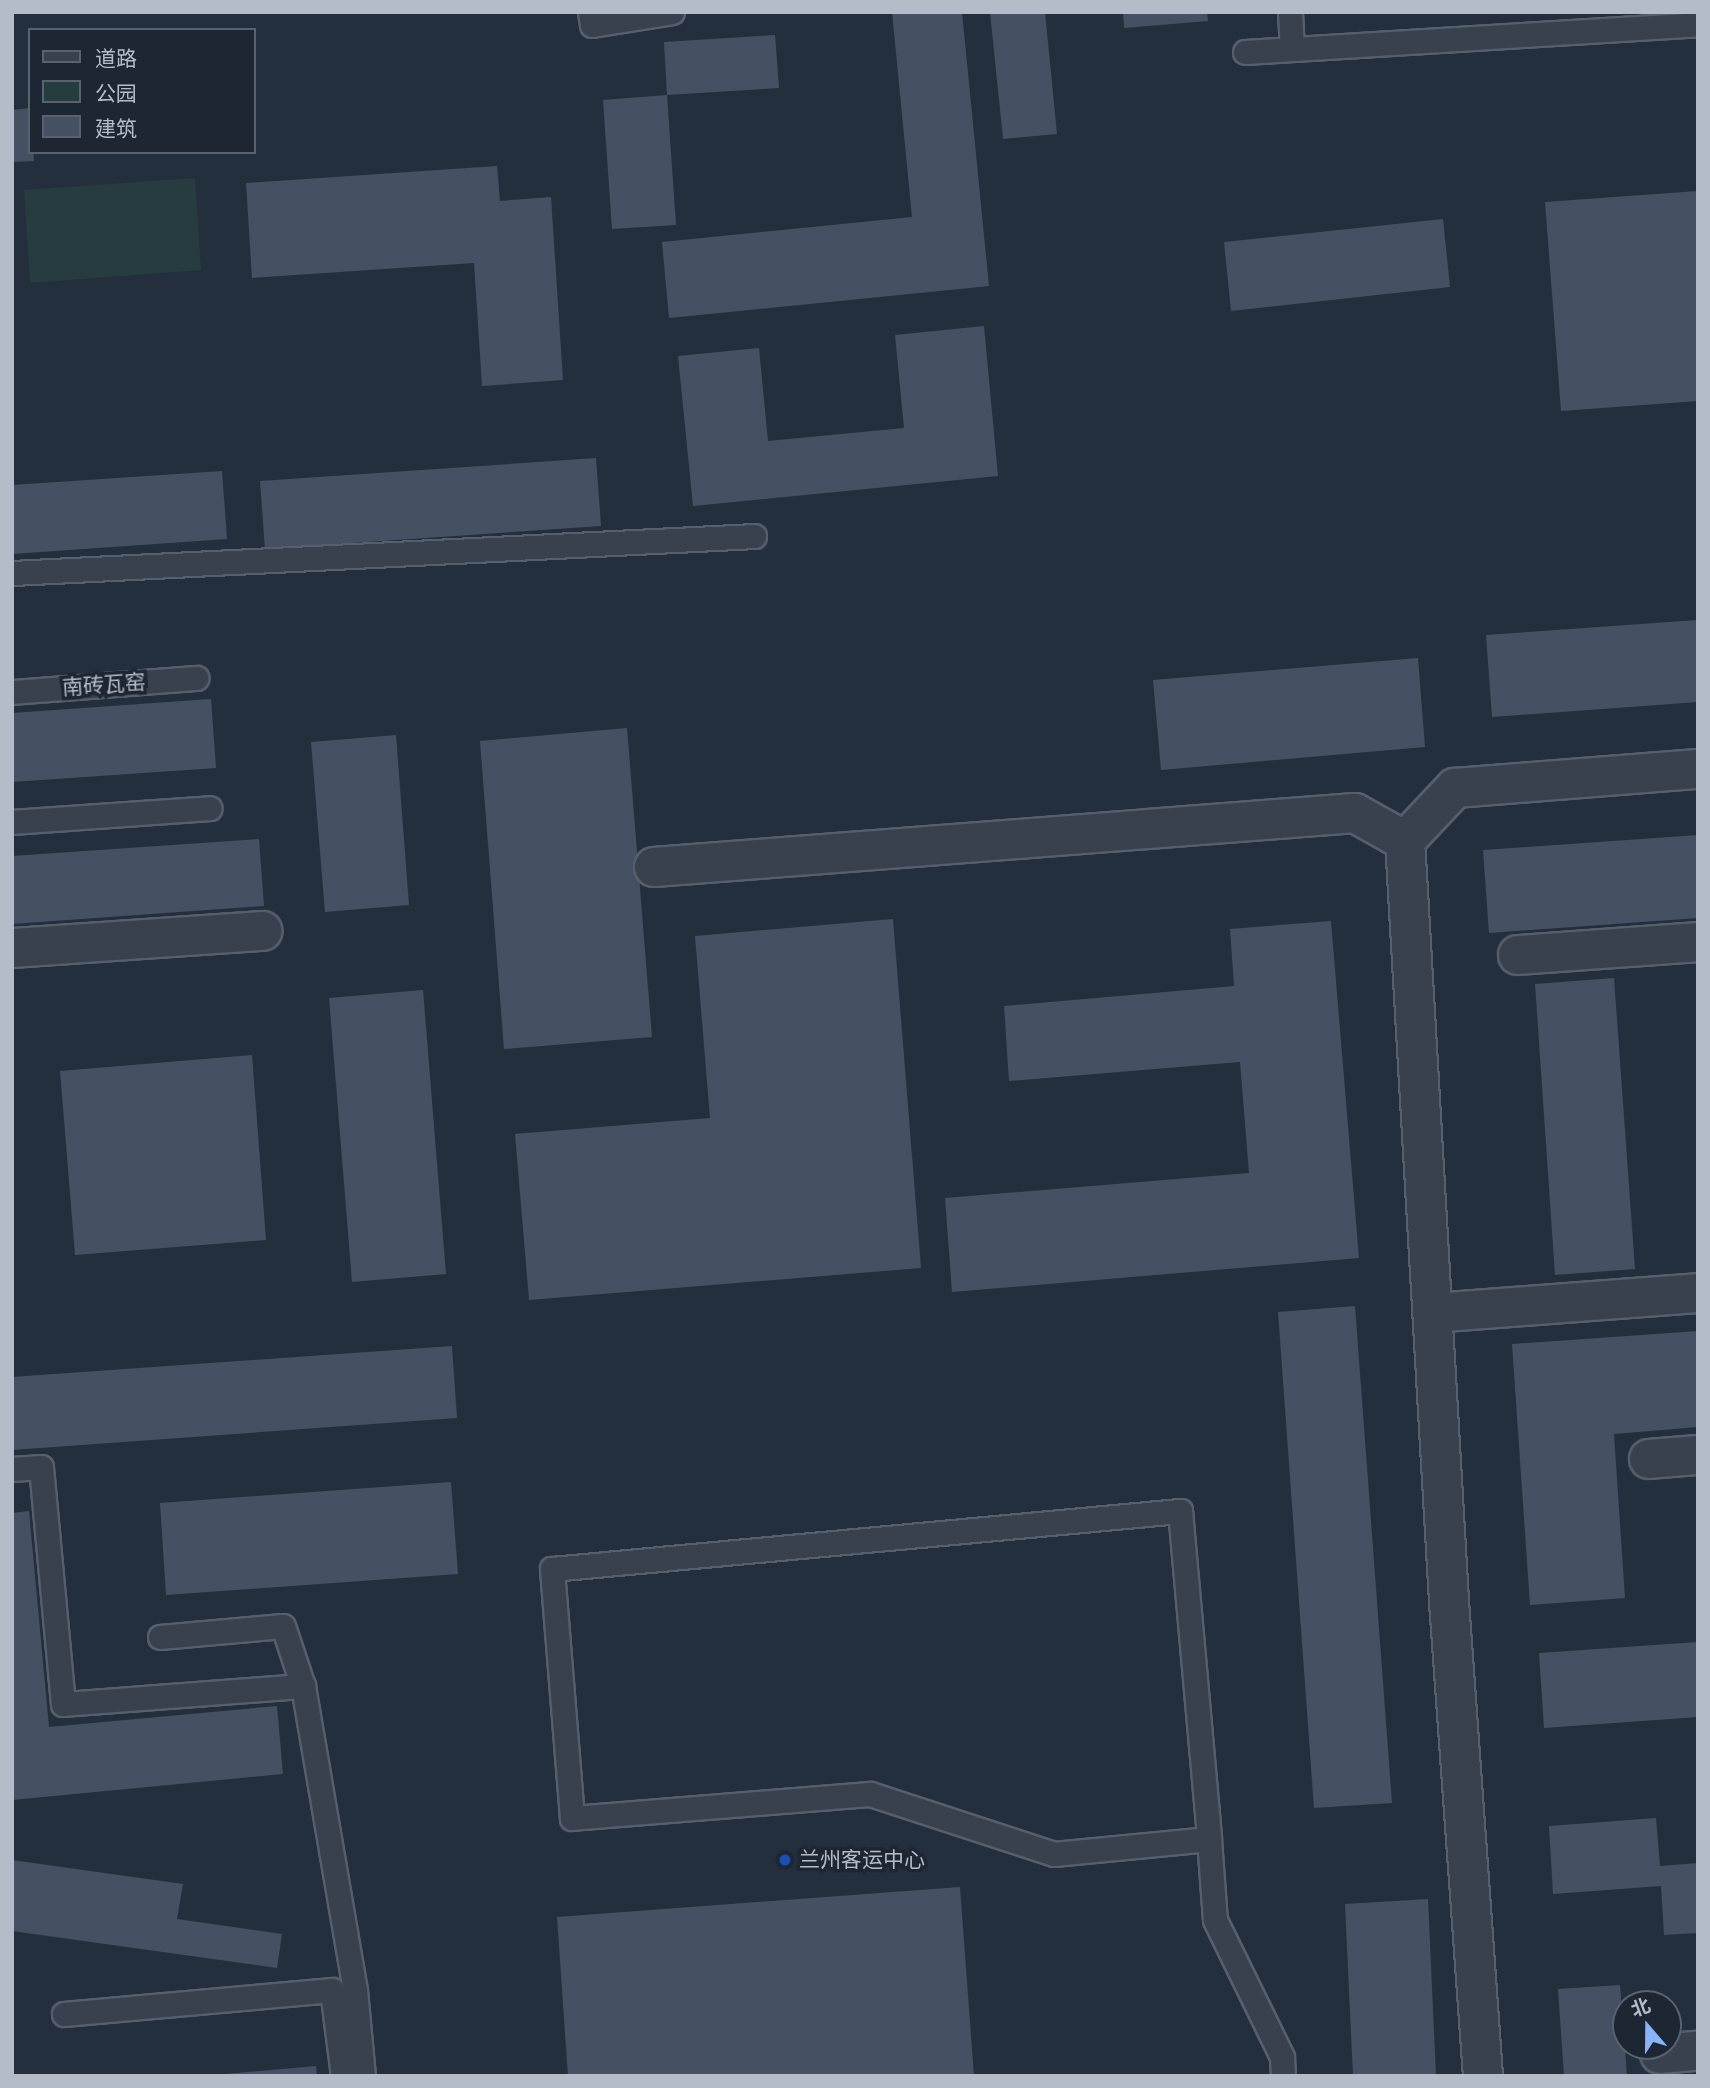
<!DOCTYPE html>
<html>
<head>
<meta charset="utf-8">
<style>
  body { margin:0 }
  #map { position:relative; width:1710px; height:2088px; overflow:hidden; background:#242f3e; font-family:Raleway,"Noto Sans SC",sans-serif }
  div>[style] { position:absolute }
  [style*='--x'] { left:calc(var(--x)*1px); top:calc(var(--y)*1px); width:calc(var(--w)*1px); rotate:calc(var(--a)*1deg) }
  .green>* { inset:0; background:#263c3f }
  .building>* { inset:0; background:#455162 }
  .roads { filter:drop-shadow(2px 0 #565f6c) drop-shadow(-2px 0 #565f6c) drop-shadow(0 2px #565f6c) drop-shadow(0 -2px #565f6c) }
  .service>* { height:23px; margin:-11.5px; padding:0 11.5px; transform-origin:11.5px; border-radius:11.5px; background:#38414e }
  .minor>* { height:38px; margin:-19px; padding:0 19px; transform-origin:19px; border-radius:19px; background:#38414e }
  .dots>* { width:19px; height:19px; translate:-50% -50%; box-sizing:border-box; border:4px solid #1d2633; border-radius:50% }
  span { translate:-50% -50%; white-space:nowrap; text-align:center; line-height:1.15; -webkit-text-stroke:7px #1d2633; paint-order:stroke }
  .street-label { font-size:21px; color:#b4bcc9 }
  .poi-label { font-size:21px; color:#b4bcc9 }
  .left { translate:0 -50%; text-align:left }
  .frame { position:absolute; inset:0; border:14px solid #b4bcc9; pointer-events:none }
  .legend { position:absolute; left:28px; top:28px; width:228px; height:126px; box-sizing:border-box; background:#1d2633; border:2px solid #59626f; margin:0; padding:9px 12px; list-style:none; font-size:21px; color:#b4bcc9 }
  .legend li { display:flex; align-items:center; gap:14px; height:35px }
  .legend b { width:35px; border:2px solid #59626f }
  .north { position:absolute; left:1612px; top:1990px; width:70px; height:70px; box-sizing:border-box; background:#1d2633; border:2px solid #59626f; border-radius:50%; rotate:340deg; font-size:19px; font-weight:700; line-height:28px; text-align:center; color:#b4bcc9 }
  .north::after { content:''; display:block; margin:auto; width:24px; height:32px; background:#8ab4f8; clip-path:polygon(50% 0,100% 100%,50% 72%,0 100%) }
</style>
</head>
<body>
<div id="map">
  <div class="green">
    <i style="clip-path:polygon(195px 178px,201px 270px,30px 283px,24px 190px)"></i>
  </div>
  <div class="building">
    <i style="clip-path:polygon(892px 12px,962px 12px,989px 286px,669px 318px,662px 242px,912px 217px)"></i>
    <i style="clip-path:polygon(990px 12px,1045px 12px,1057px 134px,1003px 139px)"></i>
    <i style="clip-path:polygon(1123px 12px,1207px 12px,1208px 21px,1124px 28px)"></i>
    <i style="clip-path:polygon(775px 35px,779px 88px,667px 95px,664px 42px)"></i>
    <i style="clip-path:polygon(667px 95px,676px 225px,612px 229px,603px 100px)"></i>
    <i style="clip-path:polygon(30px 108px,34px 161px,12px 162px,12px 110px)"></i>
    <i style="clip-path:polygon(497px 166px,500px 201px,551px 197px,563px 380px,482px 386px,474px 263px,252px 278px,246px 183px)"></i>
    <i style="clip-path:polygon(1698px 191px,1698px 401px,1561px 411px,1545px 202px)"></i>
    <i style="clip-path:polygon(1443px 219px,1450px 287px,1231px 311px,1224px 242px)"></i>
    <i style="clip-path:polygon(984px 326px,998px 476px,693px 506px,678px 356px,759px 348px,768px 441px,904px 428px,895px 335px)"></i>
    <i style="clip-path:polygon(596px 458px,601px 526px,265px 549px,260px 481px)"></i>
    <i style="clip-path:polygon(222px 471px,227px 539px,12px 554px,12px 485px)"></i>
    <i style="clip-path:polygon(1698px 620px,1698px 702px,1492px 717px,1486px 635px)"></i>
    <i style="clip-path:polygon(1418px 658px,1425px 747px,1161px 770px,1153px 680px)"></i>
    <i style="clip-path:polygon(211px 699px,216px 768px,12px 782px,12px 713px)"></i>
    <i style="clip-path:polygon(627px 728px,652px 1037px,504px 1049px,480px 741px)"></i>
    <i style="clip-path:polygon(396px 735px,409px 905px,325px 912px,311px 742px)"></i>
    <i style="clip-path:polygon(1698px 835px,1698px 918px,1489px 933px,1483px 850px)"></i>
    <i style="clip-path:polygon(259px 839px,264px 906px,12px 924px,12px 856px)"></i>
    <i style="clip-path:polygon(893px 919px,921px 1268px,529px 1300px,515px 1134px,710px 1118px,695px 936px)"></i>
    <i style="clip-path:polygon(1331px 921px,1359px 1258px,952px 1292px,945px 1198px,1249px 1173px,1240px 1062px,1009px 1081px,1004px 1006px,1234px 986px,1230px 929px)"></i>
    <i style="clip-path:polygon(1614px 978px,1635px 1269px,1555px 1275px,1535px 984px)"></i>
    <i style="clip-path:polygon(423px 990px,446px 1274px,352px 1282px,329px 998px)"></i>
    <i style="clip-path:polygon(252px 1055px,266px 1240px,75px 1255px,60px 1071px)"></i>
    <i style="clip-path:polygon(1355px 1306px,1392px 1803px,1314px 1808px,1278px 1312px)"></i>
    <i style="clip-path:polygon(1698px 1331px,1698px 1427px,1614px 1434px,1625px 1598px,1530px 1605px,1512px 1344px)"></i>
    <i style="clip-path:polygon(452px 1346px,457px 1418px,12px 1450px,12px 1377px)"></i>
    <i style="clip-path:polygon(451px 1482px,458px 1574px,166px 1595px,160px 1503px)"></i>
    <i style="clip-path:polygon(29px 1511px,49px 1727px,277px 1706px,283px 1774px,12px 1800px,12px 1513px)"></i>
    <i style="clip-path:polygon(1698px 1642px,1698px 1717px,1544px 1728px,1539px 1653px)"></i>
    <i style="clip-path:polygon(1656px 1818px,1660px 1866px,1698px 1863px,1698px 1933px,1664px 1935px,1661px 1886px,1553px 1894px,1549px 1826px)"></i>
    <i style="clip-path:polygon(12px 1860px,183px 1884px,177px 1919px,282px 1934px,277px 1968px,12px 1931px)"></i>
    <i style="clip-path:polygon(960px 1887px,974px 2076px,568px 2076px,557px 1917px)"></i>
    <i style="clip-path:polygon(1428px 1899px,1436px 2076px,1353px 2076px,1345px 1904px)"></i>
    <i style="clip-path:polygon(1620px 1985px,1627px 2076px,1564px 2076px,1558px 1989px)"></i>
    <i style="clip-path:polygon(316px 2066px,317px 2076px,226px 2076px,226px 2074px)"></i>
  </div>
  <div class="roads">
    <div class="service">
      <i style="--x:590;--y:12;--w:13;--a:81"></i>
      <i style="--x:592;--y:25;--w:81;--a:-9.2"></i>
      <i style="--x:1290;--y:12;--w:37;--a:87"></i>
      <i style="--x:1245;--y:52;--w:454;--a:-3.5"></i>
      <i style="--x:12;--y:573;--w:743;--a:-2.85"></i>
      <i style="--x:12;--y:692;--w:185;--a:-4.4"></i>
      <i style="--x:12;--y:822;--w:198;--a:-4"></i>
      <i style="--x:12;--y:1469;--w:29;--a:-4"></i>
      <i style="--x:41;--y:1467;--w:238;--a:84.7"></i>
      <i style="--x:63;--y:1704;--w:241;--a:-4.3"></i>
      <i style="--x:303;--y:1686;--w:308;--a:80.3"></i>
      <i style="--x:355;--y:1990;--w:86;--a:84.7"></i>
      <i style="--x:160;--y:1637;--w:123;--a:-5.1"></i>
      <i style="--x:283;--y:1626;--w:63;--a:71.6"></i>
      <i style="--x:1209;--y:1839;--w:156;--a:174.5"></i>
      <i style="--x:1054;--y:1854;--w:194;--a:-161.9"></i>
      <i style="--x:870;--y:1794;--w:299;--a:175.4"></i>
      <i style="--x:572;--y:1818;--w:250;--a:-94.6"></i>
      <i style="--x:552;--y:1569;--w:631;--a:-5.28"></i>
      <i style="--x:1180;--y:1511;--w:329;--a:84.9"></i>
      <i style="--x:1209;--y:1839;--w:81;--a:85.8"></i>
      <i style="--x:1215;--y:1920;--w:153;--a:63.9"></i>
      <i style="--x:1282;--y:2057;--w:19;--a:87"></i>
      <i style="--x:64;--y:2014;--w:269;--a:-5.1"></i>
      <i style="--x:332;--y:1990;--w:87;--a:82.7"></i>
    </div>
    <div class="minor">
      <i style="--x:654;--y:867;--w:703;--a:-4.4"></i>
      <i style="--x:1355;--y:813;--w:57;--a:29.2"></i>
      <i style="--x:12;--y:948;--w:251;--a:-3.9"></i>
      <i style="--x:1518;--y:955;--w:180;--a:-4.1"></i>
      <i style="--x:1433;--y:1313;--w:266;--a:-4.3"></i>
      <i style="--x:1649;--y:1459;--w:49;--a:-4.7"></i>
      <i style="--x:1660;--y:2054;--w:38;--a:-5"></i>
      <i style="--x:1483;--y:2076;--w:476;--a:-94.1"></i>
      <i style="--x:1449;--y:1601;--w:761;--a:-93.31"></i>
      <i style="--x:1405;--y:841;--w:73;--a:-46.7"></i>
      <i style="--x:1455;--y:788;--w:244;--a:-4.5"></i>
    </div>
  </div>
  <div class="dots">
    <i style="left:785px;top:1860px;background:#1a4fb4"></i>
  </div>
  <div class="street-label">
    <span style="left:104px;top:685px;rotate:-4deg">南砖瓦窑</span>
  </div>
  <div class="poi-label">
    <span class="left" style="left:799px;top:1860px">兰州客运中心</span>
  </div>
  <div class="frame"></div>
  <ul class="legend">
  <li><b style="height:9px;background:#38414e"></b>道路</li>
  <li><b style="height:19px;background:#263c3f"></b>公园</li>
  <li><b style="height:19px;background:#455162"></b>建筑</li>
  </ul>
  <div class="north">北</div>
</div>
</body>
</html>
